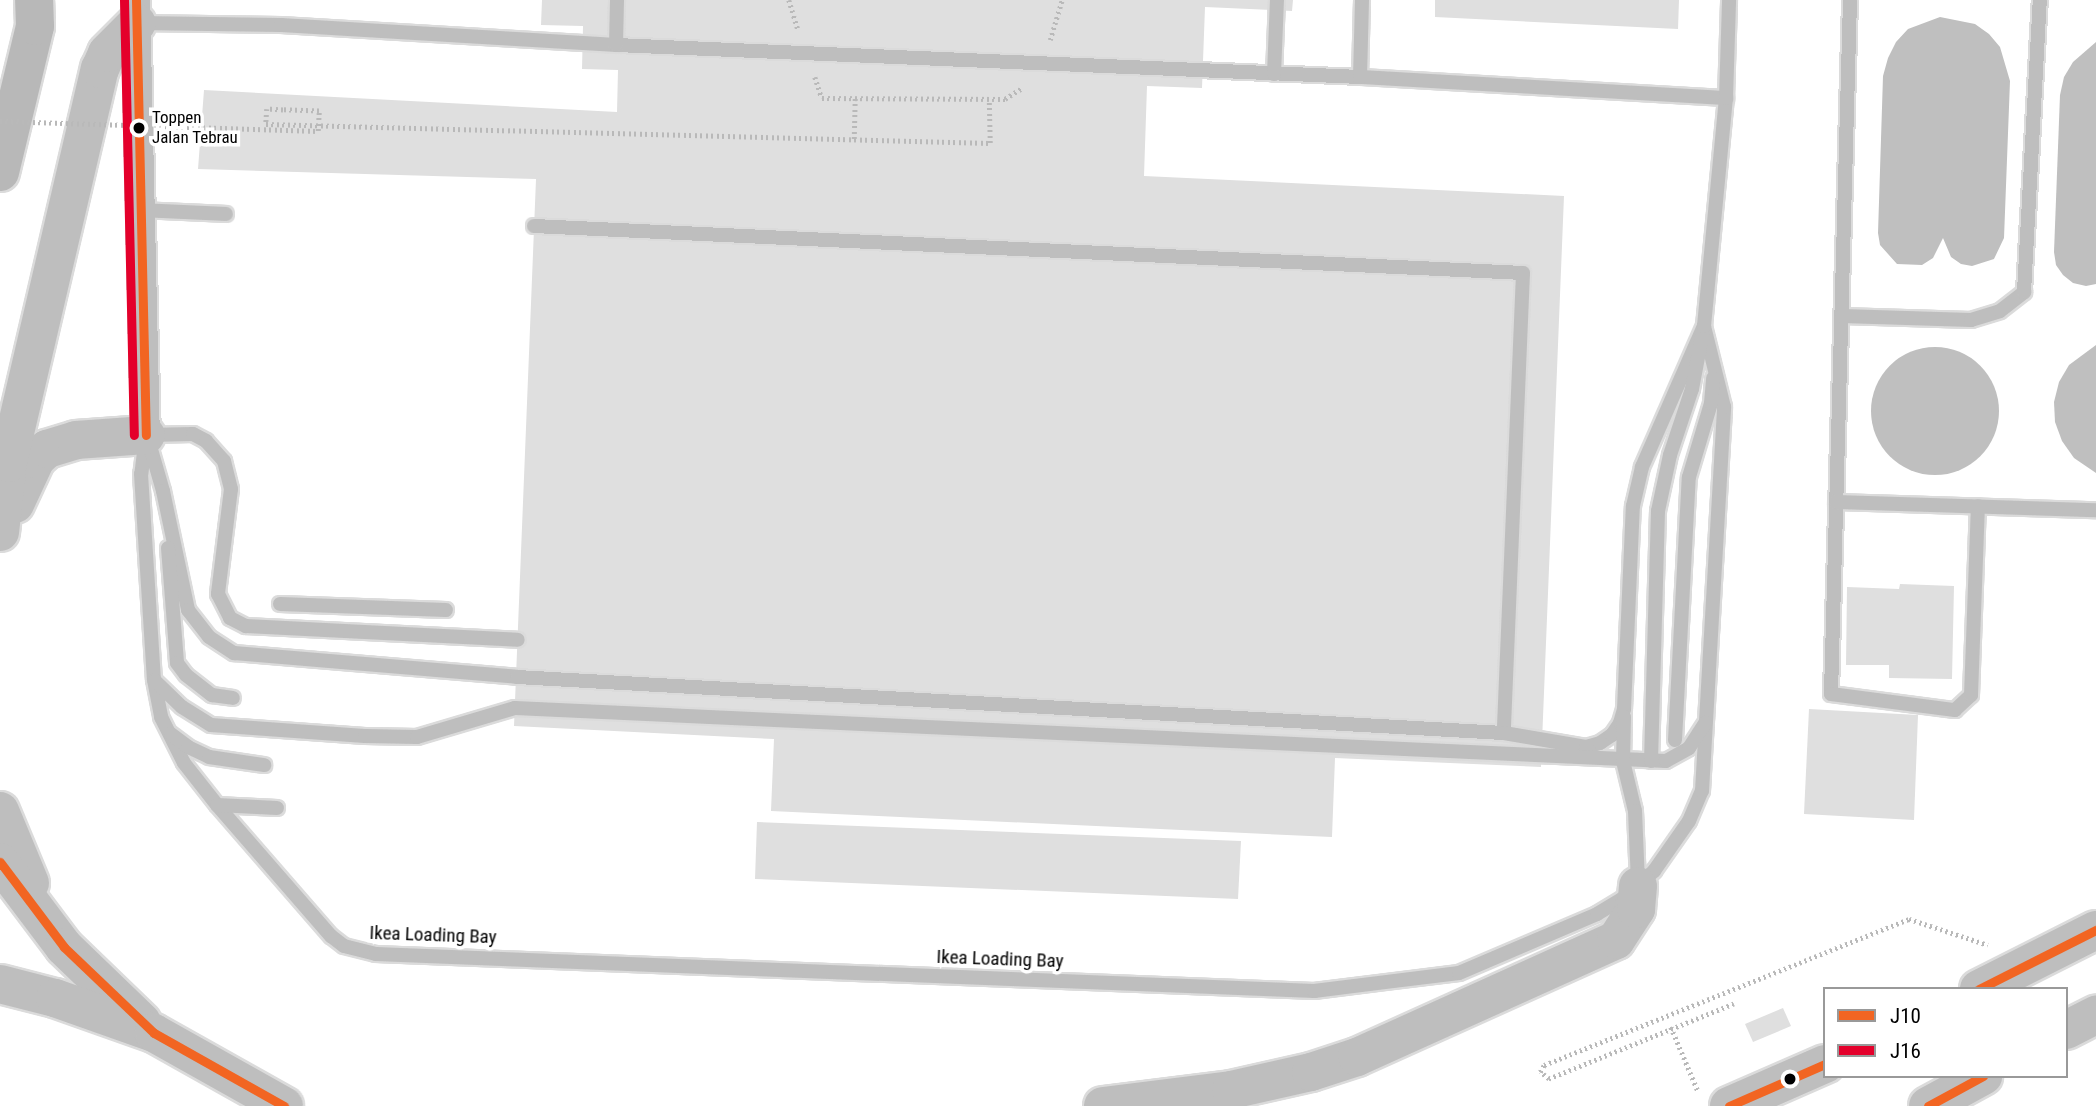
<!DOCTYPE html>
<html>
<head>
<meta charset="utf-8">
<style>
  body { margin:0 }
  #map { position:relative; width:2096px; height:1106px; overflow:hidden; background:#fff; font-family:"Roboto Condensed",sans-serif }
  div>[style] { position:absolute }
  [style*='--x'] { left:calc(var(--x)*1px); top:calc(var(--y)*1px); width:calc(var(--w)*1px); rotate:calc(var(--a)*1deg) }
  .water>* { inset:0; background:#bfbfbf }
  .round { border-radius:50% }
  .building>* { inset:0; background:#dfdfdf }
  .path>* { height:4.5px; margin-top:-2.25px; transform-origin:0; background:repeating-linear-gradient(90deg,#b9b9b9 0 2px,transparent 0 5.5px) }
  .roads { filter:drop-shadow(2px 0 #dbdbdb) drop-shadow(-2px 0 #dbdbdb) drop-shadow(0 2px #dbdbdb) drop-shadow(0 -2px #dbdbdb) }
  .service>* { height:14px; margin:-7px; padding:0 7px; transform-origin:7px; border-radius:7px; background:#bebebe }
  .minor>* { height:28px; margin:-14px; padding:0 14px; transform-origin:14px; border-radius:14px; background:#bebebe }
  .secondary>* { height:38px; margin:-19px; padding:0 19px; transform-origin:19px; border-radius:19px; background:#b8b8b8 }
  .trunk>* { height:38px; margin:-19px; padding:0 19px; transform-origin:19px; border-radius:19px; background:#bebebe }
  .path-bridge>* { height:4.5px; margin-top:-2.25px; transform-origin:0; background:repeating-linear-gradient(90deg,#b9b9b9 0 2px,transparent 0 5.5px) }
  .bus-1>* { height:9px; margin:-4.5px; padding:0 4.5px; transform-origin:4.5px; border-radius:4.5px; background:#f26522 }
  .bus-2>* { height:9px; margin:-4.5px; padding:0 4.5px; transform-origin:4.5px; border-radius:4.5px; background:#e4002b }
  .dots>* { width:19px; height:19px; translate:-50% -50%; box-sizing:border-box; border:4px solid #fff; border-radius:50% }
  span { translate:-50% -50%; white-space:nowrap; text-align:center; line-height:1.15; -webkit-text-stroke:7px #fff; paint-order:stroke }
  .bus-label { font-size:17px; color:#000 }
  .left { translate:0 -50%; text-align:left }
  .street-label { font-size:19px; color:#000 }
  .legend { position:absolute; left:1823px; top:987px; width:245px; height:91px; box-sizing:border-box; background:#fff; border:2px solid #999; margin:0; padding:9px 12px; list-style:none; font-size:21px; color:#000 }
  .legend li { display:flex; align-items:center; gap:14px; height:35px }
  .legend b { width:35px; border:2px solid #999 }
</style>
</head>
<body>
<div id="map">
  <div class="water">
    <i style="clip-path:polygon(1940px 17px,1975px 24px,1989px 34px,2000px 47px,2010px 81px,2004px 238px,1994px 259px,1972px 266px,1961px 264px,1951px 257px,1943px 238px,1933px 258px,1922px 265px,1897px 264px,1880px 245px,1878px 233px,1883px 76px,1888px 58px,1896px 42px,1908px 29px)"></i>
    <i style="clip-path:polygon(2096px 42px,2096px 284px,2086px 286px,2073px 283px,2063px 275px,2056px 265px,2054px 252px,2060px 95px,2064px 77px,2073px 62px)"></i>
    <i style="clip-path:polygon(2096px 345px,2096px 473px,2074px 458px,2062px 441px,2055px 422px,2054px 402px,2059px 382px,2069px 365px)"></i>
    <i class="round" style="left:1871px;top:347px;width:128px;height:128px"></i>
  </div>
  <div class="building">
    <i style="clip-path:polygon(542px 0,1293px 0,1292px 11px,1205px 7px,1202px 88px,1147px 86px,1144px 176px,1564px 196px,1541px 767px,1335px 758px,1332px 837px,771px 811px,774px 739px,514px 726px,536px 179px,198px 169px,204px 90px,617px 112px,618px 70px,582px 69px,583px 26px,541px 25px)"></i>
    <i style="clip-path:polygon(1435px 0,1679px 0,1678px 29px,1435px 17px)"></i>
    <i style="clip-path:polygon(1900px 584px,1954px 586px,1952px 679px,1889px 678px,1889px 665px,1846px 665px,1847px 587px,1899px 589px)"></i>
    <i style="clip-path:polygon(1809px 709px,1918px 715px,1914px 820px,1804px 814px)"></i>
    <i style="clip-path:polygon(757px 822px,1241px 841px,1238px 899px,755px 879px)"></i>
    <i style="clip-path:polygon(1783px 1008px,1791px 1026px,1753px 1042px,1745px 1024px)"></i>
  </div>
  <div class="path">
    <i style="--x:789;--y:0;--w:30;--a:73"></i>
    <i style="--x:1050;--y:40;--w:42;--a:-73.3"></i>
    <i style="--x:815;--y:77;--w:22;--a:72"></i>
    <i style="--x:822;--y:98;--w:183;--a:0.3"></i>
    <i style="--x:1005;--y:99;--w:20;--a:-33"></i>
    <i style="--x:283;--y:110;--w:16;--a:-176"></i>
    <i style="--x:267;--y:109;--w:15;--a:94"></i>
    <i style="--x:266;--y:124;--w:724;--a:1.5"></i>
    <i style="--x:990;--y:143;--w:44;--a:-91.3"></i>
    <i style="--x:854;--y:139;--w:41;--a:-88.6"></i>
    <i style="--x:1734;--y:1004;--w:200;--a:157.9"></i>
    <i style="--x:1549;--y:1079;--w:11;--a:-142"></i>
    <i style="--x:1540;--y:1072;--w:8;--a:-60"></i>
    <i style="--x:1544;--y:1065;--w:393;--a:-21.8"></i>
    <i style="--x:1909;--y:919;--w:83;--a:18.2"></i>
    <i style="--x:1671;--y:1027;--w:69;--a:67.1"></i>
  </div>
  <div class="roads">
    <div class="service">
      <i style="--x:1850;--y:0;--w:694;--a:91.57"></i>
      <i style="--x:1831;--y:694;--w:125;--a:7.4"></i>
      <i style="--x:1955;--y:710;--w:22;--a:-43"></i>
      <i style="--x:1971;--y:695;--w:189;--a:-87.9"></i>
      <i style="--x:138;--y:23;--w:143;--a:0.8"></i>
      <i style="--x:281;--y:25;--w:336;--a:3.4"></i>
      <i style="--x:616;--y:45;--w:745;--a:2.46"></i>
      <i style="--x:1360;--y:77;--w:367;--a:3.3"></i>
      <i style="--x:616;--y:45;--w:45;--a:-88.7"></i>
      <i style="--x:1274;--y:74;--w:74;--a:-87.7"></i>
      <i style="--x:1360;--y:77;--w:77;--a:-88.5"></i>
      <i style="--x:141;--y:210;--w:85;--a:2.7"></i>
      <i style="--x:534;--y:226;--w:990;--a:2.72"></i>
      <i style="--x:1523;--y:273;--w:460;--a:92.4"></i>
      <i style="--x:1842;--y:316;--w:129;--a:1.8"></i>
      <i style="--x:1971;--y:320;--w:30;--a:-17"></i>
      <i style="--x:2000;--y:311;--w:31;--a:-38"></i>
      <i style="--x:2024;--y:292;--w:292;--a:-86.9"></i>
      <i style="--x:146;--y:435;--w:47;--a:-1.2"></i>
      <i style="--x:193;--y:434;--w:15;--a:28"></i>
      <i style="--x:206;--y:441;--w:27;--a:48"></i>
      <i style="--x:224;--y:461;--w:29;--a:76"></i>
      <i style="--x:231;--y:489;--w:106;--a:97.1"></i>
      <i style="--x:218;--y:594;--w:27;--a:63"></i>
      <i style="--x:230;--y:618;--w:18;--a:27"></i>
      <i style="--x:246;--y:626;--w:272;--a:2.9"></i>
      <i style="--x:146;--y:436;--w:38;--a:97"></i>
      <i style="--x:141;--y:474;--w:206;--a:86.4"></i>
      <i style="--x:154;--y:680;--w:38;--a:79"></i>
      <i style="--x:161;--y:717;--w:51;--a:63.4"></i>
      <i style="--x:184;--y:763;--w:53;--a:51.8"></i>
      <i style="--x:217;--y:805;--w:174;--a:49"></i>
      <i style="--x:331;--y:936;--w:16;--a:38"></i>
      <i style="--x:344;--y:946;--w:33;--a:14"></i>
      <i style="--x:376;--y:954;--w:939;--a:2.26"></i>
      <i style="--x:1314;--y:991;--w:146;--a:-7.1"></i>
      <i style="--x:1459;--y:973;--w:150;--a:-23.1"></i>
      <i style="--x:1597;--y:914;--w:29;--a:-31"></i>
      <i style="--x:1622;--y:899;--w:43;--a:-41.2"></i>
      <i style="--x:1654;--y:871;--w:61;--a:-55"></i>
      <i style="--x:1689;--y:821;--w:33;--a:-67"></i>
      <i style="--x:1702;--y:791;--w:385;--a:-86.7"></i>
      <i style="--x:1724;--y:407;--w:83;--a:-103.9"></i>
      <i style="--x:148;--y:439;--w:54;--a:73.9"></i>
      <i style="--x:163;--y:491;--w:122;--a:78.1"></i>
      <i style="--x:188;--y:610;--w:34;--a:52"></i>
      <i style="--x:209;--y:637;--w:30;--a:33"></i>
      <i style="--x:234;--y:653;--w:284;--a:4.8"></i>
      <i style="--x:517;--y:677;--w:989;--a:3.25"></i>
      <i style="--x:1504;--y:733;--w:83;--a:9.7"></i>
      <i style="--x:1586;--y:747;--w:15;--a:-16"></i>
      <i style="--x:1600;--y:743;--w:14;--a:-34"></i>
      <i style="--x:1612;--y:735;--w:14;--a:-56"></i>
      <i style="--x:1620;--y:723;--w:15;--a:-74"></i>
      <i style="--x:1624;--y:709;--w:203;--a:-87.5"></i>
      <i style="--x:1633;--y:506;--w:40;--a:-77"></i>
      <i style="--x:1642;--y:467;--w:154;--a:-66.3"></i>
      <i style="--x:1836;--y:502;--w:260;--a:1.8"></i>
      <i style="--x:168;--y:548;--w:115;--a:85.5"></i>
      <i style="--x:177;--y:663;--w:15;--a:53"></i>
      <i style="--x:186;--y:675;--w:33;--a:38"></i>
      <i style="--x:212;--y:695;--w:21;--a:8"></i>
      <i style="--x:280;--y:604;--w:166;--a:2.1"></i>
      <i style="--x:155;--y:681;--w:37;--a:44"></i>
      <i style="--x:182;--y:707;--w:34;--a:32"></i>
      <i style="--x:211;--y:725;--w:154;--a:4.1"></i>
      <i style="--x:365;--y:736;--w:52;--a:1.1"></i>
      <i style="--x:417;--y:737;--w:102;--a:-16.5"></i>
      <i style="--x:515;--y:708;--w:1152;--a:2.64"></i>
      <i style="--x:1666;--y:761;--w:26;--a:-29"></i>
      <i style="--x:1689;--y:748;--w:30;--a:-57"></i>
      <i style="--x:1624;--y:717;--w:44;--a:91.3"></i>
      <i style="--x:1623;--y:761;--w:51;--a:76.5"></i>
      <i style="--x:1635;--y:811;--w:73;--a:87.6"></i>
      <i style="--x:171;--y:734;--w:21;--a:37"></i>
      <i style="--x:188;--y:747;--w:23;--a:25"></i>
      <i style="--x:209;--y:757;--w:56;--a:8.3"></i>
      <i style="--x:1675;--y:740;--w:263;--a:-87"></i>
      <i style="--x:1689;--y:477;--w:77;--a:-73.4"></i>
      <i style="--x:1711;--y:403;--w:25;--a:-85"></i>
      <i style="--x:1651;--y:761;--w:250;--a:-88.4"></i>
      <i style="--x:1658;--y:511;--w:57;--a:-77.9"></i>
      <i style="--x:1670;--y:455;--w:70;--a:-71.6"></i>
      <i style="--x:1692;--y:389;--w:64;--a:-79.2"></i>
      <i style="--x:1704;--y:326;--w:229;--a:-84.5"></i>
      <i style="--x:1726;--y:98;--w:98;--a:-88.2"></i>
      <i style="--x:217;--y:805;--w:60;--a:2.9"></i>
    </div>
    <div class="minor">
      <i style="--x:136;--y:0;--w:435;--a:88.7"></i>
    </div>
    <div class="secondary">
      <i style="--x:0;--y:172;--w:150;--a:-76.5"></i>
      <i style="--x:35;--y:26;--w:26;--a:-92"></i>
    </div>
    <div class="trunk">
      <i style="--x:15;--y:504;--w:50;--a:-65"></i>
      <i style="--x:36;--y:459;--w:15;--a:-42"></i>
      <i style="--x:47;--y:449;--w:30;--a:-17"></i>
      <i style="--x:76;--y:440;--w:70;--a:-4.1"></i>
      <i style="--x:0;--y:532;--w:69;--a:-83.4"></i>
      <i style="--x:8;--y:463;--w:405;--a:-76.9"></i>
      <i style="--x:100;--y:69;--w:17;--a:-66"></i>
      <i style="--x:107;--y:53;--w:42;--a:-45"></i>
      <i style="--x:0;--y:811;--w:78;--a:67.4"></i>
      <i style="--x:0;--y:862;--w:106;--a:53"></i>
      <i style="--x:64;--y:947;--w:108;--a:43.9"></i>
      <i style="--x:0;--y:984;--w:57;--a:14.3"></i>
      <i style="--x:55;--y:998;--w:105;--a:19.5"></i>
      <i style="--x:154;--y:1033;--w:149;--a:29.3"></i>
      <i style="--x:1979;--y:989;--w:131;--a:-26.8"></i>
      <i style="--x:2066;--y:1030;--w:34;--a:-27"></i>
      <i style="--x:1103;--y:1106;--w:129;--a:-7.1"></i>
      <i style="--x:1231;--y:1090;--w:82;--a:-12.7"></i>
      <i style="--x:1311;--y:1072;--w:48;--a:-18.1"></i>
      <i style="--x:1357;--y:1057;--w:284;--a:-24.3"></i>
      <i style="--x:1616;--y:940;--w:37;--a:-57"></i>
      <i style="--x:1636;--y:909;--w:23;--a:-85"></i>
      <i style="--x:1729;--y:1106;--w:105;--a:-23.6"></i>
      <i style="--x:1928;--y:1106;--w:63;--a:-28.6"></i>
    </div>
  </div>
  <div class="path-bridge">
    <i style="--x:0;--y:121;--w:318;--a:1.8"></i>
    <i style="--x:318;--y:131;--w:20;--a:-87"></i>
    <i style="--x:319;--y:111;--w:36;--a:-178"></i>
  </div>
  <div class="bus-1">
    <i style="--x:136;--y:0;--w:435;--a:88.7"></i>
    <i style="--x:0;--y:862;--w:106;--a:53"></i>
    <i style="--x:64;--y:947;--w:124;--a:43.7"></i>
    <i style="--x:154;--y:1033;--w:149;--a:29.3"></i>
    <i style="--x:1979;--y:989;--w:131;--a:-26.8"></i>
    <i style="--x:1729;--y:1106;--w:105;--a:-23.6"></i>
    <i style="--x:1928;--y:1106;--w:63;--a:-28.6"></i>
  </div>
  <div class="bus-2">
    <i style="--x:124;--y:0;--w:435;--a:88.7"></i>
  </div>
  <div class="dots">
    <i style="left:139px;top:128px;background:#000"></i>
    <i style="left:1790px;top:1079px;background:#000"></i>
  </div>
  <div class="bus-label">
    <span class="left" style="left:152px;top:128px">Toppen<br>Jalan Tebrau</span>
  </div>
  <div class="street-label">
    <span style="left:433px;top:935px;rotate:2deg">Ikea Loading Bay</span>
    <span style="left:1000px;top:959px;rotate:2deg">Ikea Loading Bay</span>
  </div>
  <ul class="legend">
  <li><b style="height:9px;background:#f26522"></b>J10</li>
  <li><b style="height:9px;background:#e4002b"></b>J16</li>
  </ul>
</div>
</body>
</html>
